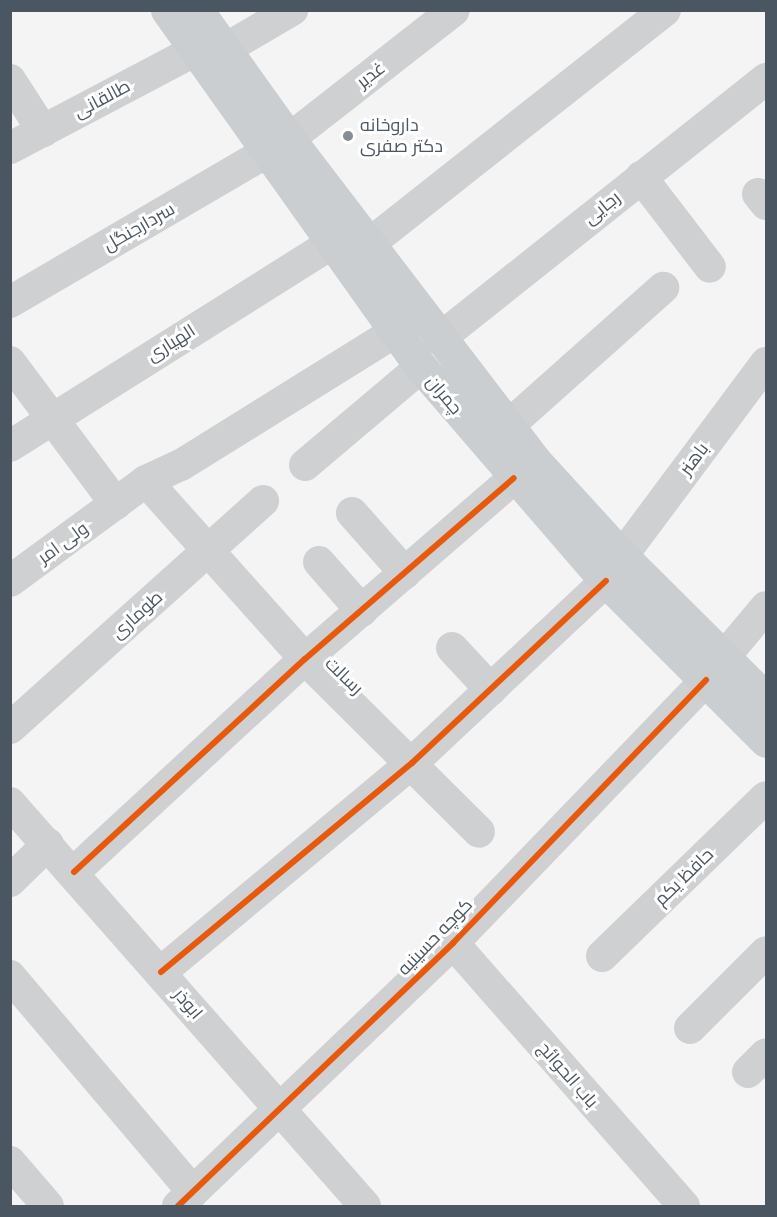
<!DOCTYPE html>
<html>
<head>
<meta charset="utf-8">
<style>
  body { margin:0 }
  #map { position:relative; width:777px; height:1217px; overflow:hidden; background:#f4f4f4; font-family:Roboto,Cairo,sans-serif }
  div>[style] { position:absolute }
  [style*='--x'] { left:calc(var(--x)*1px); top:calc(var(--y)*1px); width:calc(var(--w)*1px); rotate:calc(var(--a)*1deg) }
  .minor>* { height:32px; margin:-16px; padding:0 16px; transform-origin:16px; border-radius:16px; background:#ced0d2 }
  .major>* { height:33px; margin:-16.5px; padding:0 16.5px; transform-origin:16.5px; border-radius:16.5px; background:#caced1 }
  .cycleway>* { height:6px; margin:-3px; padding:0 3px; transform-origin:3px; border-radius:3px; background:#e8590c }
  .dots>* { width:16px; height:16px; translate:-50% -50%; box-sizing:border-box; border:3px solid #fff; border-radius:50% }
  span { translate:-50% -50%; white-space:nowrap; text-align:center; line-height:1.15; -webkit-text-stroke:6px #fff; paint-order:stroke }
  .street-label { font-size:18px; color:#4a5661 }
  .poi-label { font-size:18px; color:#4a5661 }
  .left { translate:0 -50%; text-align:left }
  .frame { position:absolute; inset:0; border:12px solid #4a5661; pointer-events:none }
</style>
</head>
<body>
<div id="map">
  <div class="minor">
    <i style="--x:225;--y:49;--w:78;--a:-30.2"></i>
    <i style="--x:10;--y:80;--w:61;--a:57.1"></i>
    <i style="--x:289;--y:139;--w:209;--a:-38"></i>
    <i style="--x:10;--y:148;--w:208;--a:-27.8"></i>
    <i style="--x:641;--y:177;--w:113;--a:52.5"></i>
    <i style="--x:758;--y:194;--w:13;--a:51"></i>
    <i style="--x:369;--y:244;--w:377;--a:-38.3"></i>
    <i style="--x:10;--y:302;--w:298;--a:-30.3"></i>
    <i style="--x:439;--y:339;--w:418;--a:-38.5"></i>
    <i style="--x:10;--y:362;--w:177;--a:53.3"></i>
    <i style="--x:508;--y:426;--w:208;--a:-41.7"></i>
    <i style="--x:10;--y:446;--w:381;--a:-32.2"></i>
    <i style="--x:305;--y:465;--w:152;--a:-40.2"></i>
    <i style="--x:146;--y:481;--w:239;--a:48.2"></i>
    <i style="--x:305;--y:659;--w:245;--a:44.8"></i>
    <i style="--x:352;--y:513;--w:80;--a:48.5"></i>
    <i style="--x:622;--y:556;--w:241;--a:-53.3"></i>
    <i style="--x:319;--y:562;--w:65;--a:48.7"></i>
    <i style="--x:10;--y:581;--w:169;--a:-36.3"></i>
    <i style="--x:146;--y:481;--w:38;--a:-25"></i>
    <i style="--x:181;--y:465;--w:252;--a:-31.9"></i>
    <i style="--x:452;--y:648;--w:57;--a:47.1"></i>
    <i style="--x:724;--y:657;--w:65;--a:-50"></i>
    <i style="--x:10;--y:728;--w:340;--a:-41.9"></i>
    <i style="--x:10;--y:803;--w:537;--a:48.62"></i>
    <i style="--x:74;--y:872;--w:314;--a:-42.7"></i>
    <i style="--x:305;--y:659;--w:276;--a:-40.9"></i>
    <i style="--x:10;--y:881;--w:53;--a:-44.2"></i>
    <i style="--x:453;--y:943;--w:350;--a:48.7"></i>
    <i style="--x:602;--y:956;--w:228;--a:-44.1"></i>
    <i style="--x:161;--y:972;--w:327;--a:-39.8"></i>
    <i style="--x:412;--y:763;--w:266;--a:-43.2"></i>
    <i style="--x:10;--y:976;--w:283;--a:49.7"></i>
    <i style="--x:690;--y:1028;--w:107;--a:-45"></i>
    <i style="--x:748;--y:1072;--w:25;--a:-45"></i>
    <i style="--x:10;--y:1162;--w:58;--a:49.2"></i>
    <i style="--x:178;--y:1206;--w:381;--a:-43.7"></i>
    <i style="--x:453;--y:943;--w:365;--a:-46.1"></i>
  </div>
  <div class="major">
    <i style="--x:167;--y:10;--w:438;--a:54.6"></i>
    <i style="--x:421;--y:367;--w:283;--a:49.2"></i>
    <i style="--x:606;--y:581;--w:226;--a:45"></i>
    <i style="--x:197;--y:10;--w:158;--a:54.5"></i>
    <i style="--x:289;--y:139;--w:405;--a:52.6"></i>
    <i style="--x:535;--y:461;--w:129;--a:47.5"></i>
    <i style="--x:622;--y:556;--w:203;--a:44.8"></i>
  </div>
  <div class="cycleway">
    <i style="--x:74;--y:872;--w:314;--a:-42.7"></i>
    <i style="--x:305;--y:659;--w:276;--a:-40.9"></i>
    <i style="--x:161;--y:972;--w:327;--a:-39.8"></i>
    <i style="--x:412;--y:763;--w:266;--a:-43.2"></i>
    <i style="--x:178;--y:1206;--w:381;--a:-43.7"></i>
    <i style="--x:453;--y:943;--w:365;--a:-46.1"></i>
  </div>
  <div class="dots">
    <i style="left:348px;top:136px;background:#868d94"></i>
  </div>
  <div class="street-label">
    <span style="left:371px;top:75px;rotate:-38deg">غدیر</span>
    <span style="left:102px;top:99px;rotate:-28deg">طالقانی</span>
    <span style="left:602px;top:208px;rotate:-39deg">رجایی</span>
    <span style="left:139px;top:227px;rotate:-30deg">سردارجنگل</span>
    <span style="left:171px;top:343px;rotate:-32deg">الهیاری</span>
    <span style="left:444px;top:395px;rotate:50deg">چمران</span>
    <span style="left:694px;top:459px;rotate:-53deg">باهنر</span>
    <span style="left:63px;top:543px;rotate:-36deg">ولی امر</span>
    <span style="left:137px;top:615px;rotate:-42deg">طوماری</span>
    <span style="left:344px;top:676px;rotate:44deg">رسالت</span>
    <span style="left:684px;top:877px;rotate:-44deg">حافظ یکم</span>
    <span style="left:435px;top:937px;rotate:-46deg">کوچه حسینیه</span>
    <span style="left:188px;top:1004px;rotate:50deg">ابوذر</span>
    <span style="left:568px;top:1075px;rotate:49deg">باب الحوائج</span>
  </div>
  <div class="poi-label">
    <span class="left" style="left:360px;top:136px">داروخانه<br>دکتر صفری</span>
  </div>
  <div class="frame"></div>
</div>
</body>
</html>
